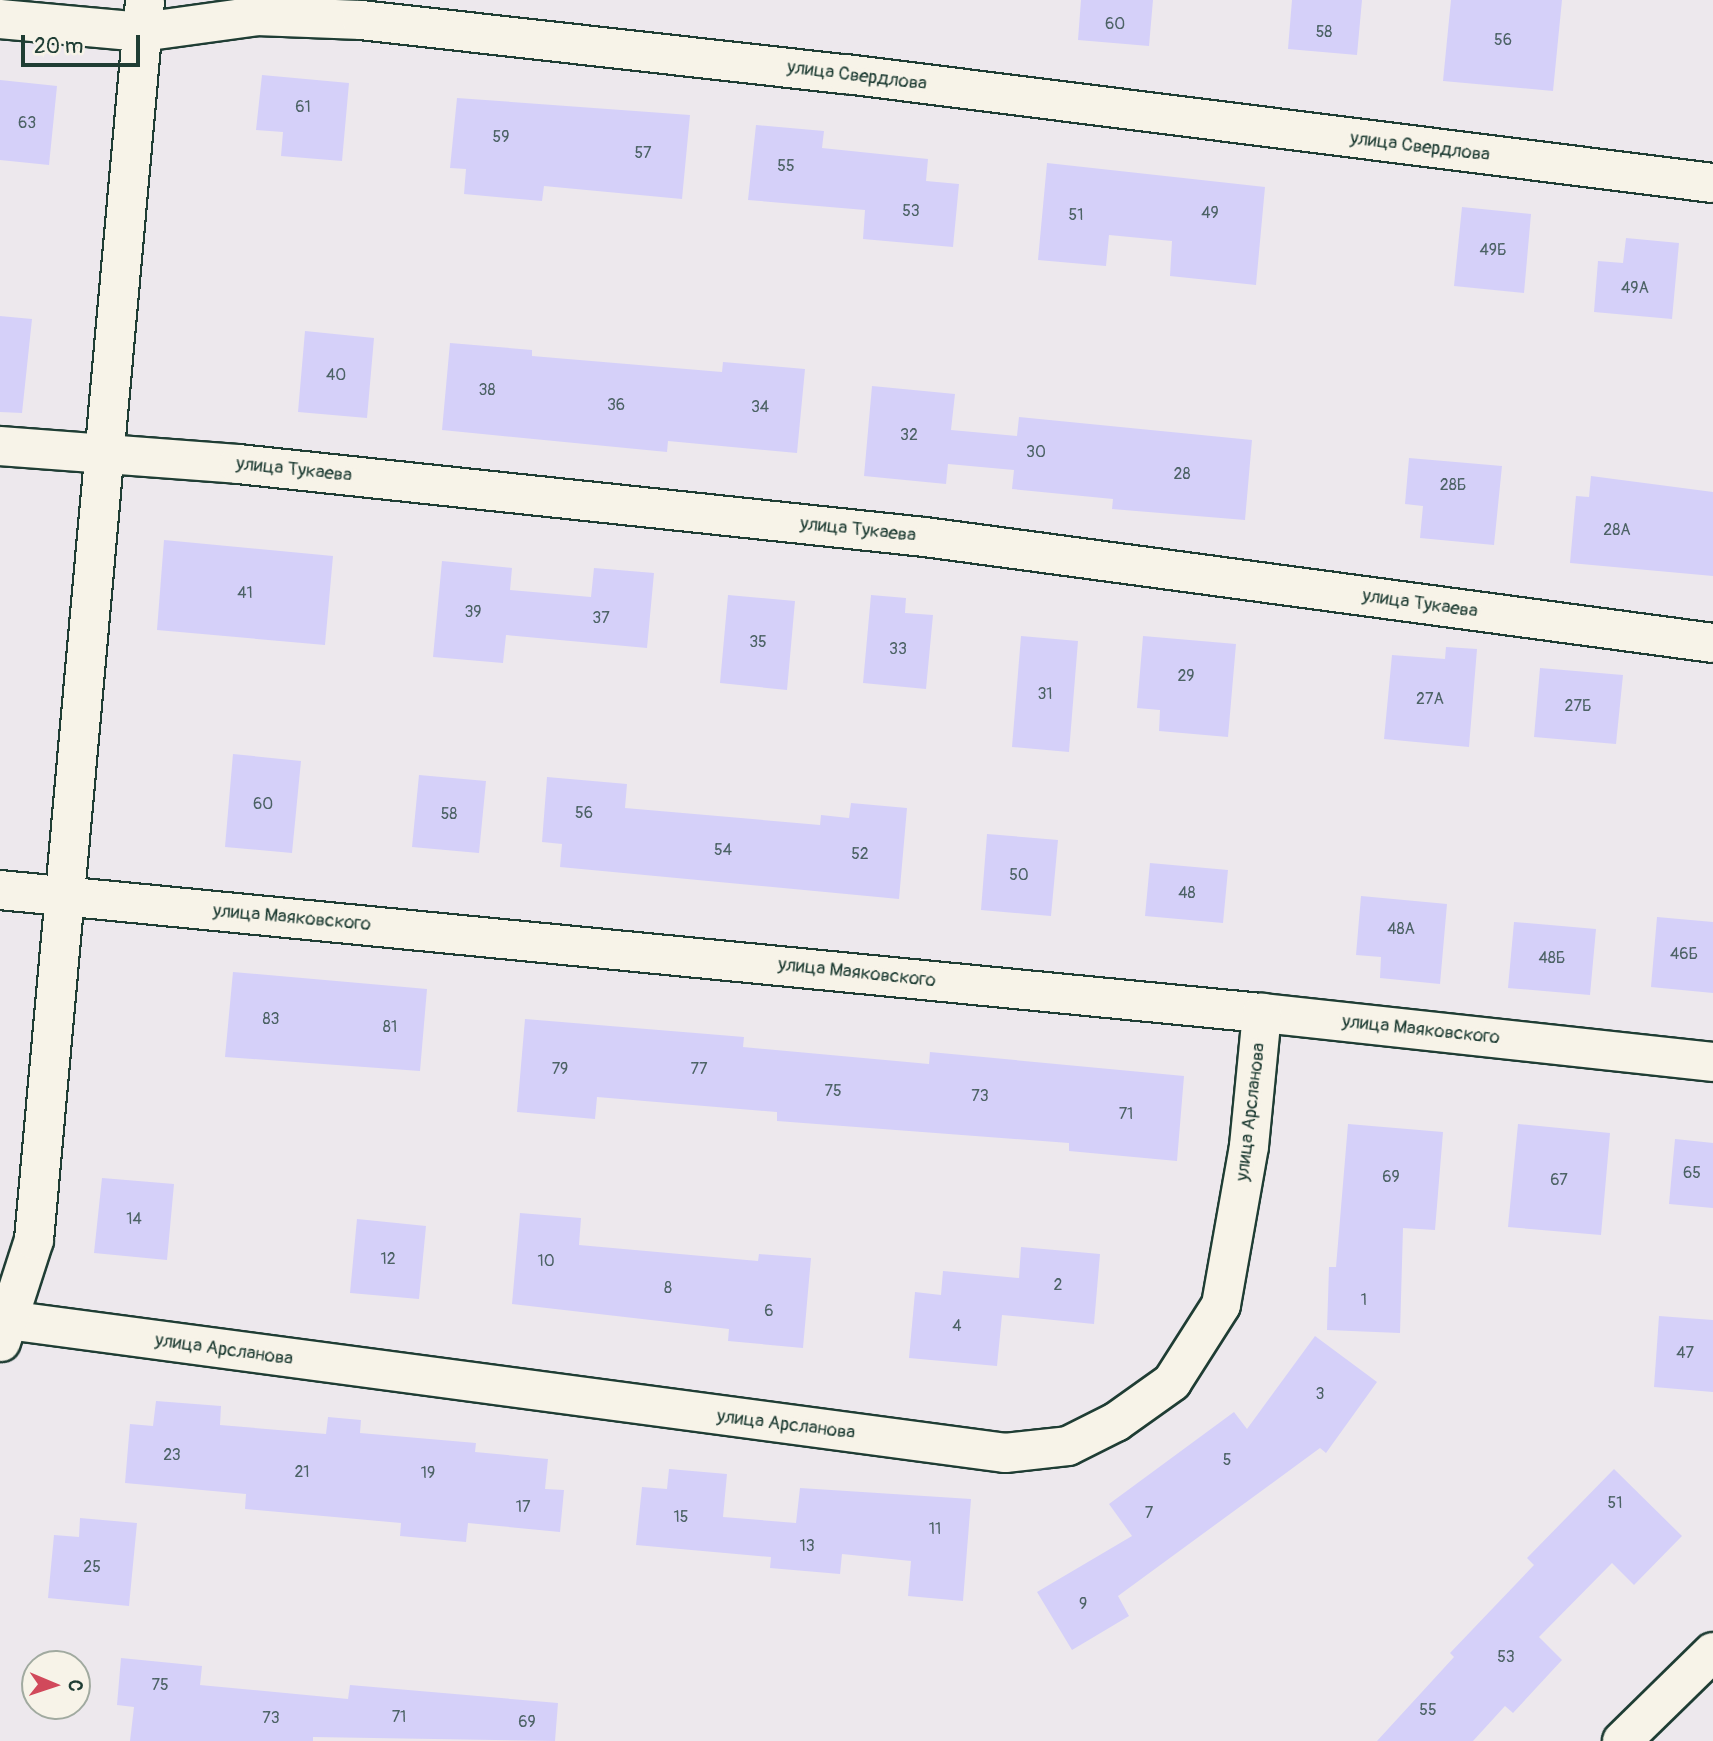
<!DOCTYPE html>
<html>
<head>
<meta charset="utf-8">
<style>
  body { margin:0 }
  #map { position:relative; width:1713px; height:1741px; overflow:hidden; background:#ede8ed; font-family:Pangolin,sans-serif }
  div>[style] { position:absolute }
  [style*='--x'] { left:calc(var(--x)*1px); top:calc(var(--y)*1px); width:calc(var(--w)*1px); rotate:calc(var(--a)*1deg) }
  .building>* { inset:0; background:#d5d0f9 }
  .roads { filter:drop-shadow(2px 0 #1f3d34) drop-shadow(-2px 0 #1f3d34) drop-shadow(0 2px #1f3d34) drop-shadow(0 -2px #1f3d34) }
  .street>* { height:38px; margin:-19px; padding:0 19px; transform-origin:19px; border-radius:19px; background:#f7f3e8 }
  span { translate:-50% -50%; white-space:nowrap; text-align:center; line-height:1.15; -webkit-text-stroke:6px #f7f3e8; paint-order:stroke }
  .number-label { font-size:16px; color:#4c6265 }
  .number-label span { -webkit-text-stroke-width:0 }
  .street-label { font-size:19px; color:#1f3d34 }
  .north { position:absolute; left:21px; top:1650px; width:70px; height:70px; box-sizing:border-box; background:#f7f3e8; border:2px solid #a1aaa0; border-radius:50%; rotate:92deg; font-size:19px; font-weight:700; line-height:28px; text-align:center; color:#1f3d34 }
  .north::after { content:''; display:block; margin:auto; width:24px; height:32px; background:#d1495b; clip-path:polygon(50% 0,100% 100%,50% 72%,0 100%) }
  .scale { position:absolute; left:21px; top:35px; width:119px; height:32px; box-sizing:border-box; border:4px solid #1f3d34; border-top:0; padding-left:9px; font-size:21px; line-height:24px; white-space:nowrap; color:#1f3d34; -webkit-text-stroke:5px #f7f3e8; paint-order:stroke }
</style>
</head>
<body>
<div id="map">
  <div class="building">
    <i style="clip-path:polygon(1081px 0,1153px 0,1149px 46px,1078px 40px)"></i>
    <i style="clip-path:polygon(1292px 0,1362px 0,1357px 55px,1288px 49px)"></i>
    <i style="clip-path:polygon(1451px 0,1562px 0,1553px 91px,1443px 81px)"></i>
    <i style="clip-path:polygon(262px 75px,349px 83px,342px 161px,281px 156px,283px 132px,256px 130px)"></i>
    <i style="clip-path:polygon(0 80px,57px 86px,49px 165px,0 160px)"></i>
    <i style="clip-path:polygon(457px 98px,690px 115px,682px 199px,544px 186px,542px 201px,464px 194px,466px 169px,450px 168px)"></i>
    <i style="clip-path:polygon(756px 125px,824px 131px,822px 148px,928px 159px,926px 181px,959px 184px,953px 247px,863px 239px,865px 210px,748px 200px)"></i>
    <i style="clip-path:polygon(1047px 163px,1265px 187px,1256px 285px,1170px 276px,1172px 241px,1109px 235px,1106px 266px,1038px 260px)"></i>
    <i style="clip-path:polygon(1462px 207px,1531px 214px,1524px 293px,1454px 286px)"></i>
    <i style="clip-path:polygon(1626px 238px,1679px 243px,1672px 319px,1594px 312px,1598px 261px,1623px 263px)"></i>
    <i style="clip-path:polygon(0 316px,32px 319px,22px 413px,0 412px)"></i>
    <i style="clip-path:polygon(305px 331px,374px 338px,367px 418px,298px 412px)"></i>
    <i style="clip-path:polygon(450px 343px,532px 350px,532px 356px,722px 372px,723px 362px,805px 369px,797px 453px,668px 441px,667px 452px,442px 430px)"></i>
    <i style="clip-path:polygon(872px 386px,955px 394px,951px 430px,1017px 436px,1019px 417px,1252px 440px,1245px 520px,1112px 509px,1113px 499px,1012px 489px,1014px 470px,948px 464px,946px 484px,864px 476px)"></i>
    <i style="clip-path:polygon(1409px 458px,1502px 466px,1494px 545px,1420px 538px,1423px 506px,1405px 504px)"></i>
    <i style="clip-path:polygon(1591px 476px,1713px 492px,1713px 576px,1570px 563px,1576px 496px,1589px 497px)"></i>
    <i style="clip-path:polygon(164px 540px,333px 556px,325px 645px,157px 630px)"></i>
    <i style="clip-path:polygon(442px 561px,512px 568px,510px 590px,591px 597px,594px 568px,654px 573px,647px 648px,506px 635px,503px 663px,433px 657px)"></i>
    <i style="clip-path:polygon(728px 595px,795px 601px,787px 690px,720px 683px)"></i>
    <i style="clip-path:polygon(871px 595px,906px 598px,905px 613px,933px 615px,926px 689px,863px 683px)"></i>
    <i style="clip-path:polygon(1021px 636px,1078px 641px,1069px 752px,1012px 747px)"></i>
    <i style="clip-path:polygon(1143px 636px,1236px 644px,1228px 737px,1159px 731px,1160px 710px,1137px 708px)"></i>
    <i style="clip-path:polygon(1446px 647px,1477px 649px,1469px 747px,1384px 739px,1392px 655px,1445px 659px)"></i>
    <i style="clip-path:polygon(1540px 668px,1623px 675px,1616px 744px,1534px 737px)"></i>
    <i style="clip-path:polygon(233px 754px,301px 761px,292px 853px,225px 847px)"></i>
    <i style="clip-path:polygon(419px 775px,486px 781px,479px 853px,412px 847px)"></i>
    <i style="clip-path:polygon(547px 777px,627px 784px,625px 808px,820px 825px,821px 815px,849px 818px,851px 803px,907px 808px,899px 899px,560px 867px,562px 844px,542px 842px)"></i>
    <i style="clip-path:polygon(987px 834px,1058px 840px,1051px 916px,981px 910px)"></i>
    <i style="clip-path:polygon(1150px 863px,1228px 870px,1223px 923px,1145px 916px)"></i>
    <i style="clip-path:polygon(1361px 896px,1447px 904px,1440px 984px,1380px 978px,1381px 957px,1356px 955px)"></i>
    <i style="clip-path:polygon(1657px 917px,1713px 922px,1713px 993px,1651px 987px)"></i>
    <i style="clip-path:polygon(1514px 922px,1596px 929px,1590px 995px,1508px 988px)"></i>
    <i style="clip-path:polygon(233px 972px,427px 989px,420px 1071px,225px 1057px)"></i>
    <i style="clip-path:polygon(525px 1019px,744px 1037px,743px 1047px,929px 1064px,930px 1052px,1184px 1076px,1177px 1161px,1069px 1151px,1069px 1143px,777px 1121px,777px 1112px,597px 1097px,595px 1119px,517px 1112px)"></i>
    <i style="clip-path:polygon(1348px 1124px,1443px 1132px,1435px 1230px,1403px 1228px,1400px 1333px,1327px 1330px,1329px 1267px,1336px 1267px)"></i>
    <i style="clip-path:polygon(1518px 1124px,1610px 1133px,1601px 1235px,1508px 1227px)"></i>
    <i style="clip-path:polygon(1675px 1139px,1713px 1143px,1713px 1208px,1669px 1204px)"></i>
    <i style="clip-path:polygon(102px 1178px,174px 1184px,167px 1260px,94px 1253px)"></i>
    <i style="clip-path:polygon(520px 1213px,581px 1218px,579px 1245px,758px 1261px,759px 1254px,811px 1258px,803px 1348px,728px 1341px,729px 1329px,512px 1304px)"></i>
    <i style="clip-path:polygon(357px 1219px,426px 1226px,419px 1299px,350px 1293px)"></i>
    <i style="clip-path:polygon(1021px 1247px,1100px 1254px,1094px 1324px,1002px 1315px,997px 1366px,909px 1358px,915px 1292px,941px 1295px,943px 1271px,1019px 1278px)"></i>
    <i style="clip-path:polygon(1659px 1316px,1713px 1320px,1713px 1392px,1654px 1387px)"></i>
    <i style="clip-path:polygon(1315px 1336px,1377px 1382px,1326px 1453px,1320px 1448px,1118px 1596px,1129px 1616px,1072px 1650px,1037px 1592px,1132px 1536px,1109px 1504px,1234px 1412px,1247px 1429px)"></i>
    <i style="clip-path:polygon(156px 1401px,221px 1406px,220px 1425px,326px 1434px,328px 1417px,361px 1420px,360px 1433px,476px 1443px,475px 1452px,548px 1459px,545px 1489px,564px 1490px,560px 1532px,468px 1523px,466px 1542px,400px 1536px,401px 1523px,245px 1509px,246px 1494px,125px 1483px,130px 1424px,153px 1426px)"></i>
    <i style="clip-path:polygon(669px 1469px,727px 1474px,723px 1517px,796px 1523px,800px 1488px,971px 1499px,963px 1601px,908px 1596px,911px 1561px,842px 1554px,840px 1574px,770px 1568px,771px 1557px,636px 1545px,642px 1487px,667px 1489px)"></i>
    <i style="clip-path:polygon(1614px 1469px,1682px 1536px,1634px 1585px,1612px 1563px,1539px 1637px,1562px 1660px,1513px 1713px,1505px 1706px,1473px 1741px,1377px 1741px,1454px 1657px,1450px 1653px,1534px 1565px,1527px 1558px)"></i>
    <i style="clip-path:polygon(80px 1518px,137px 1523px,129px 1606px,48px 1598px,54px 1535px,79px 1537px)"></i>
    <i style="clip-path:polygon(121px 1658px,202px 1666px,200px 1685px,348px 1699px,350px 1685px,558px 1703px,555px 1741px,313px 1737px,313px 1741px,130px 1741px,134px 1707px,117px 1705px)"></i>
  </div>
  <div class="roads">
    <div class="street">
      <i style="--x:0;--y:19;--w:143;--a:5.2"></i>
      <i style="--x:142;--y:32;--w:116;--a:-7.9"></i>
      <i style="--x:257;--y:16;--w:104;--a:2.2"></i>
      <i style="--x:361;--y:20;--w:488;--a:6.4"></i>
      <i style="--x:846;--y:74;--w:874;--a:7.17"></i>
      <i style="--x:0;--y:446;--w:239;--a:4.3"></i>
      <i style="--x:238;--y:464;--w:691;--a:6.07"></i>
      <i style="--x:925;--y:537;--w:795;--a:7.66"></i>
      <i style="--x:0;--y:890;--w:1268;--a:5.57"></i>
      <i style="--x:1262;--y:1013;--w:454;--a:6.2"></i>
      <i style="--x:0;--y:1319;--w:1014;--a:7.59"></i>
      <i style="--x:1005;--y:1453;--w:63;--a:-6.3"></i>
      <i style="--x:1068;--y:1446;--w:54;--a:-26.6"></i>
      <i style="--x:1116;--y:1422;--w:69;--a:-35.5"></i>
      <i style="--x:1172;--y:1382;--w:91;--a:-57.5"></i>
      <i style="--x:1221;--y:1305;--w:161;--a:-80"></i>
      <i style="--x:1249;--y:1146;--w:134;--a:-84.4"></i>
      <i style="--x:1;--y:1342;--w:107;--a:-72.1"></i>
      <i style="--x:34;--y:1240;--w:1245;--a:-84.88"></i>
      <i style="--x:1622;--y:1741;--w:127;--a:-44.4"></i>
    </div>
  </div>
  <div class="number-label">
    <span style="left:1115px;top:24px">60</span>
    <span style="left:1324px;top:32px">58</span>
    <span style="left:1503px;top:40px">56</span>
    <span style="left:303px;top:107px">61</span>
    <span style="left:27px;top:123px">63</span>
    <span style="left:501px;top:137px">59</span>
    <span style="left:643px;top:153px">57</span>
    <span style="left:786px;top:166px">55</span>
    <span style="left:911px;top:211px">53</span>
    <span style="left:1210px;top:213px">49</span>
    <span style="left:1076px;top:215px">51</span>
    <span style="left:1493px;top:250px">49Б</span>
    <span style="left:1635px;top:288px">49А</span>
    <span style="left:336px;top:375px">40</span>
    <span style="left:487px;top:390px">38</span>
    <span style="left:616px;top:405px">36</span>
    <span style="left:760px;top:407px">34</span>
    <span style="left:909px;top:435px">32</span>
    <span style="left:1036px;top:452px">30</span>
    <span style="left:1182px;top:474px">28</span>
    <span style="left:1453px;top:485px">28Б</span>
    <span style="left:1617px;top:530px">28А</span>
    <span style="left:245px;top:593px">41</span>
    <span style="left:473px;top:612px">39</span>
    <span style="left:601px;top:618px">37</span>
    <span style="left:758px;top:642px">35</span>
    <span style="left:898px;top:649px">33</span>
    <span style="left:1186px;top:676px">29</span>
    <span style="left:1045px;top:694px">31</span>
    <span style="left:1430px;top:699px">27А</span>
    <span style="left:1578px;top:706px">27Б</span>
    <span style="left:263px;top:804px">60</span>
    <span style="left:584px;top:813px">56</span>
    <span style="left:449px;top:814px">58</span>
    <span style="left:723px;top:850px">54</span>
    <span style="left:860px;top:854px">52</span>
    <span style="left:1019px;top:875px">50</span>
    <span style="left:1187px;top:893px">48</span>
    <span style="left:1401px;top:929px">48А</span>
    <span style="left:1684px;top:954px">46Б</span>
    <span style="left:1552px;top:958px">48Б</span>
    <span style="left:271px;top:1019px">83</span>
    <span style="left:390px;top:1027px">81</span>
    <span style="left:560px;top:1069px">79</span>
    <span style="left:699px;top:1069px">77</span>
    <span style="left:833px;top:1091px">75</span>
    <span style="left:980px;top:1096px">73</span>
    <span style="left:1126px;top:1114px">71</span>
    <span style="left:1692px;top:1173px">65</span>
    <span style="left:1391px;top:1177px">69</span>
    <span style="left:1559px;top:1180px">67</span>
    <span style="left:134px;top:1219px">14</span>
    <span style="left:388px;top:1259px">12</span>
    <span style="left:546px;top:1261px">10</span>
    <span style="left:1058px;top:1285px">2</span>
    <span style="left:668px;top:1288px">8</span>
    <span style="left:1364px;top:1300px">1</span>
    <span style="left:769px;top:1311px">6</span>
    <span style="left:957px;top:1326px">4</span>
    <span style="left:1685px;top:1353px">47</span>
    <span style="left:1320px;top:1394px">3</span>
    <span style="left:172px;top:1455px">23</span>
    <span style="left:1227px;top:1460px">5</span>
    <span style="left:302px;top:1472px">21</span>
    <span style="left:428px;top:1473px">19</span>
    <span style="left:1615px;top:1503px">51</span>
    <span style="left:523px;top:1507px">17</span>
    <span style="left:1149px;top:1513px">7</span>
    <span style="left:681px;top:1517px">15</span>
    <span style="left:935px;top:1529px">11</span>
    <span style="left:807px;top:1546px">13</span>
    <span style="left:92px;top:1567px">25</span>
    <span style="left:1083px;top:1604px">9</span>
    <span style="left:1506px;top:1657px">53</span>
    <span style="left:160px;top:1685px">75</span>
    <span style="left:1428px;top:1710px">55</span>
    <span style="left:399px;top:1717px">71</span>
    <span style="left:271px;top:1718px">73</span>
    <span style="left:527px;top:1722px">69</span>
  </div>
  <div class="street-label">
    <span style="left:857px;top:76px;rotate:7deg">улица Свердлова</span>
    <span style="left:1420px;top:147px;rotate:7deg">улица Свердлова</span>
    <span style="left:294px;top:470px;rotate:6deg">улица Тукаева</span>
    <span style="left:858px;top:530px;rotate:6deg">улица Тукаева</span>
    <span style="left:1420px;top:604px;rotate:8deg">улица Тукаева</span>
    <span style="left:292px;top:918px;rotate:5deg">улица Маяковского</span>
    <span style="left:857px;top:973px;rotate:6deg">улица Маяковского</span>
    <span style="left:1421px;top:1030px;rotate:6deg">улица Маяковского</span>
    <span style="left:1251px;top:1112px;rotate:-83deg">улица Арсланова</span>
    <span style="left:224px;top:1350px;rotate:8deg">улица Арсланова</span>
    <span style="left:786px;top:1425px;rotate:7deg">улица Арсланова</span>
  </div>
  <div class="north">С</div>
  <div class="scale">20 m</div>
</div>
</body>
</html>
